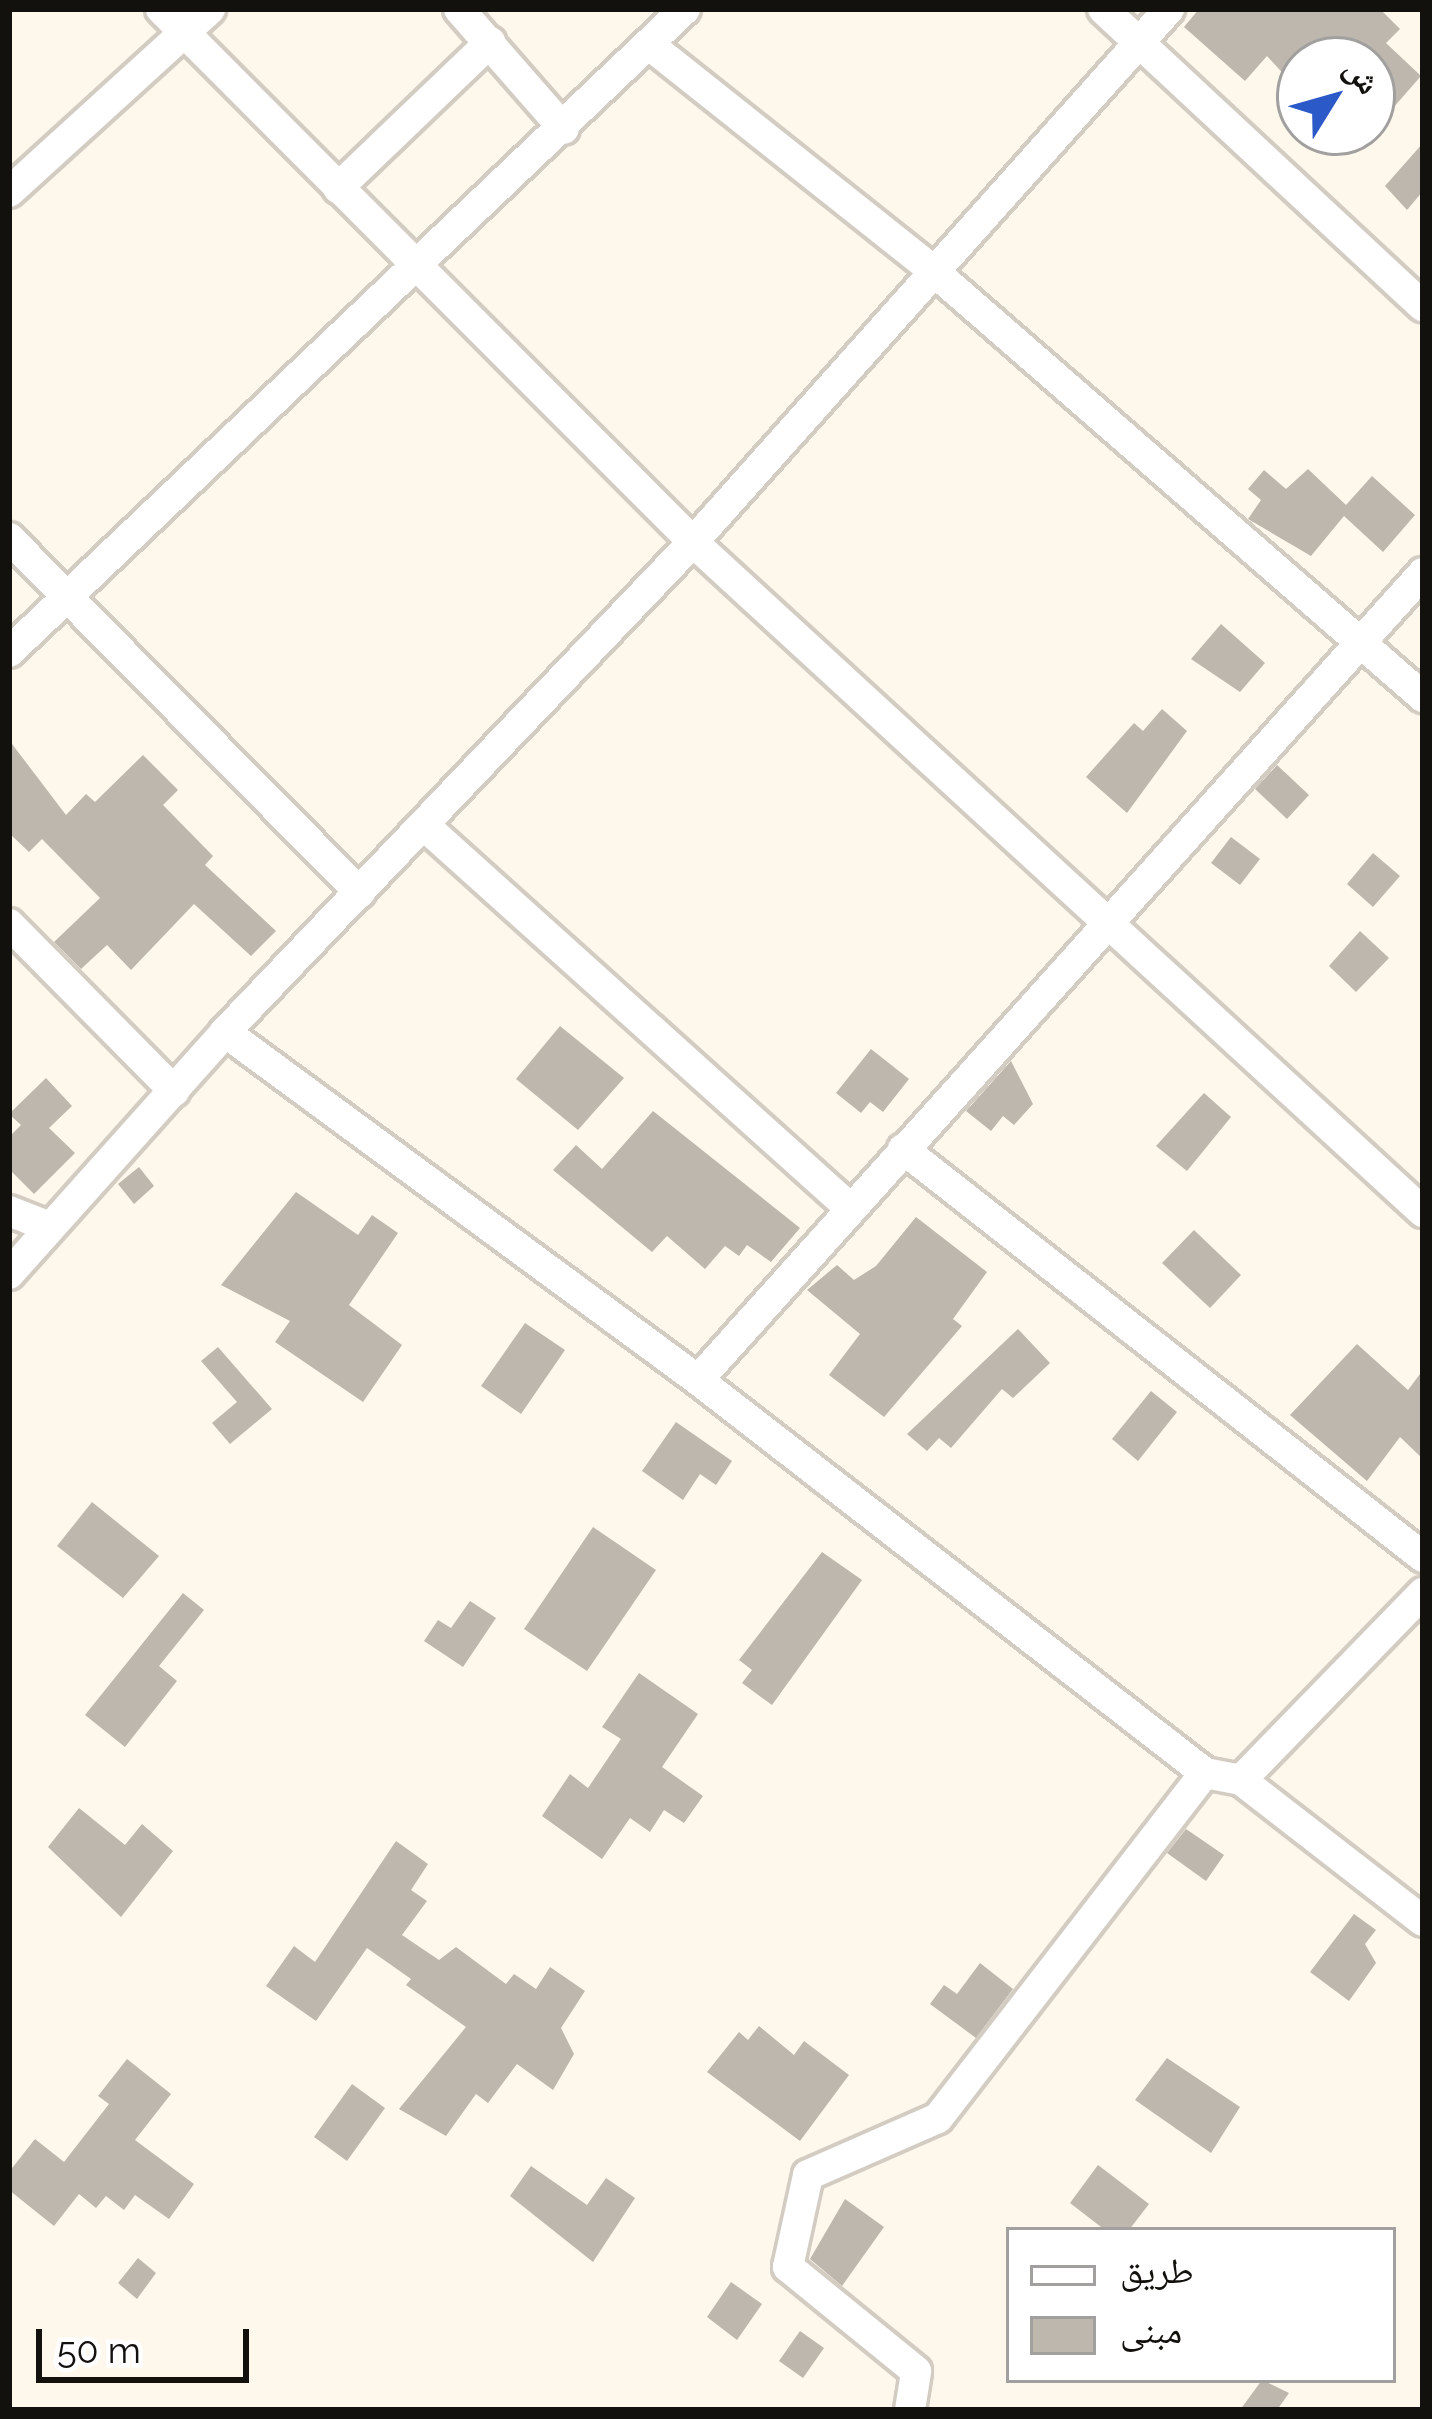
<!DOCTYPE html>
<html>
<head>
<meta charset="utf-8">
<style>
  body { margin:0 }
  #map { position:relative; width:1432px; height:2419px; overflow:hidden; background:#fef7ec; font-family:Raleway,"Noto Naskh Arabic",sans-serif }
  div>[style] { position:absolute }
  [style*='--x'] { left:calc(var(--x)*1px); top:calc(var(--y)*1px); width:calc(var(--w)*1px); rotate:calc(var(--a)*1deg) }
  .building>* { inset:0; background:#bdb7ad }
  .roads { filter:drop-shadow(3px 0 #d3ccc2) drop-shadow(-3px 0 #d3ccc2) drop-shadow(0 3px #d3ccc2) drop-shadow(0 -3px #d3ccc2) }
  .minor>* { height:30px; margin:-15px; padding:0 15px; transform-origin:15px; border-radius:15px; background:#fff }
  span { translate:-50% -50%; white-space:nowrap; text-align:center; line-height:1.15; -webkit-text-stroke:9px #fff; paint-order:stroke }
  .frame { position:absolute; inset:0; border:12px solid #13110e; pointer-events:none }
  .legend { position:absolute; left:1006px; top:2227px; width:390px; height:156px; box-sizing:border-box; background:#fff; border:3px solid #a1a09f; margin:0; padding:15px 21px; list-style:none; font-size:36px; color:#13110e }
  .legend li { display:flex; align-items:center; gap:24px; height:60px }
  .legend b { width:60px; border:3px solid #a1a09f }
  .north { position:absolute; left:1276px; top:36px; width:120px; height:120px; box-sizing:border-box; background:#fff; border:3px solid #a1a09f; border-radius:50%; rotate:53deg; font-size:33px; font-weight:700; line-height:48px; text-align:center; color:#13110e }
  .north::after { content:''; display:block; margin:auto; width:42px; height:54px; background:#2b59c8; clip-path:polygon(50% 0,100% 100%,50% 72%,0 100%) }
  .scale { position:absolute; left:36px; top:2329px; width:213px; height:54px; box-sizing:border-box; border:6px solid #13110e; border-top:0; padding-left:15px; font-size:36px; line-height:42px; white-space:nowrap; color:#13110e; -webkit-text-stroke:9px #fff; paint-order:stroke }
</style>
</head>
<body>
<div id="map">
  <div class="building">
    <i style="clip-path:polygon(1199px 9px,1380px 9px,1400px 29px,1386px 43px,1421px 76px,1372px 132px,1372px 60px,1300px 60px,1300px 92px,1267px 56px,1245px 81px,1184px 27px)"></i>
    <i style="clip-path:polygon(1423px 143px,1423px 191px,1407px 210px,1385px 186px)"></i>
    <i style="clip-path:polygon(1308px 469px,1346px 505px,1372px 476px,1415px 515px,1383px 552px,1344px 516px,1311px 556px,1248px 519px,1261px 500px,1248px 489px,1264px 470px,1286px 489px)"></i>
    <i style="clip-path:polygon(1221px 624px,1265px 663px,1240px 692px,1191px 659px)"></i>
    <i style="clip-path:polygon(1162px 709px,1187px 731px,1127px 813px,1086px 777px,1134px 723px,1143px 731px)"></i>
    <i style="clip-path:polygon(9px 740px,66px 815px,86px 794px,95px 802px,143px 755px,178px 790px,163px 805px,213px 856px,205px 865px,276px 931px,251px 956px,194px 904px,131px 970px,107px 945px,81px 969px,54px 942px,100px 898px,42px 839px,29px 852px,9px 833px)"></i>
    <i style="clip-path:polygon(1277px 765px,1309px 795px,1287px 819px,1255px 789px)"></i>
    <i style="clip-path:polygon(1231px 837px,1260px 859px,1240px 885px,1211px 863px)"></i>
    <i style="clip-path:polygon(1373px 853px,1400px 876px,1373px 907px,1347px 884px)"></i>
    <i style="clip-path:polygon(1360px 931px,1389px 958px,1356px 992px,1329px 966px)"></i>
    <i style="clip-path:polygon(560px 1026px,624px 1078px,578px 1130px,516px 1079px)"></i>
    <i style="clip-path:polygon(871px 1049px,909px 1079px,883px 1112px,870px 1102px,861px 1113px,836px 1093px)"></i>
    <i style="clip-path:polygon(1011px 1061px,1033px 1104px,1014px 1125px,1003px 1116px,991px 1131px,966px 1111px)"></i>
    <i style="clip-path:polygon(46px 1078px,72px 1106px,49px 1128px,75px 1153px,34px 1194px,9px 1169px,9px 1137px,21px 1125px,9px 1114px)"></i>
    <i style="clip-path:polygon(1204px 1093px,1231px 1117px,1187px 1171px,1156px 1146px)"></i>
    <i style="clip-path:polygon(653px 1111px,800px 1228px,771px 1262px,747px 1245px,739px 1256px,725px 1246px,705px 1269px,667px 1236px,652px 1252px,553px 1170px,576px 1145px,602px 1169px)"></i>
    <i style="clip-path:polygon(139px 1167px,154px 1186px,134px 1204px,118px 1184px)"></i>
    <i style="clip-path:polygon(296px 1192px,358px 1235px,372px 1215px,398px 1233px,349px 1305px,402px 1345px,363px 1402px,275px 1342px,290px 1321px,221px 1285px)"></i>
    <i style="clip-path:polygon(916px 1217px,987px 1272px,953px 1319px,962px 1326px,884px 1417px,829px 1375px,860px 1334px,807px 1290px,837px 1265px,854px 1280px,876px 1266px)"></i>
    <i style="clip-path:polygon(1194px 1230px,1241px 1275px,1210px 1308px,1162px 1263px)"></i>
    <i style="clip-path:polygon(525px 1323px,565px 1350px,521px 1414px,481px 1386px)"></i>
    <i style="clip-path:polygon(1018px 1329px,1050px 1363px,1013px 1398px,1002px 1389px,951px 1448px,939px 1438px,927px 1451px,907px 1434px)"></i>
    <i style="clip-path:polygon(1357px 1344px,1408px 1390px,1423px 1370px,1423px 1459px,1400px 1437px,1367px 1481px,1290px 1415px)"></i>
    <i style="clip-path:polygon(218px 1347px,272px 1409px,230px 1444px,212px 1423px,237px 1402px,201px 1361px)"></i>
    <i style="clip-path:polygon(1151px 1391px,1177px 1412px,1138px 1461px,1112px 1439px)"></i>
    <i style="clip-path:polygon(676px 1422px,732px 1461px,716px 1485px,700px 1474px,683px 1500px,642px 1471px)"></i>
    <i style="clip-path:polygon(92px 1502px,159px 1556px,123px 1598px,57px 1546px)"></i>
    <i style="clip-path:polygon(593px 1527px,656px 1570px,587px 1671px,524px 1629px)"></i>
    <i style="clip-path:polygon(822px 1552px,862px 1580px,772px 1705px,742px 1683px,752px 1670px,739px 1660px)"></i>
    <i style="clip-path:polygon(183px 1593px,204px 1610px,159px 1666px,177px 1681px,125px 1747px,85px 1715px)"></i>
    <i style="clip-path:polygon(470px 1601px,496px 1618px,463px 1667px,424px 1641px,438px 1620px,451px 1628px)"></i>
    <i style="clip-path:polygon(639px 1673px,698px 1714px,662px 1767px,703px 1796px,684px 1823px,664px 1810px,650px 1832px,630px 1818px,602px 1859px,542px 1816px,570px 1774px,588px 1788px,621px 1739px,602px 1727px)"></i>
    <i style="clip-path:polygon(79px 1808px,125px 1845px,142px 1824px,173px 1851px,121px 1917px,48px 1847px)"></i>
    <i style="clip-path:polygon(1186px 1829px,1224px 1855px,1206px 1881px,1167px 1853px)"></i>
    <i style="clip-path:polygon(396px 1841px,428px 1864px,411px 1890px,427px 1901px,402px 1935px,439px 1960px,456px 1947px,506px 1984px,514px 1974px,536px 1989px,550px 1967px,585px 1991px,561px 2028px,574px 2054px,553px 2090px,517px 2064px,488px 2103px,476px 2094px,446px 2136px,399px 2109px,466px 2027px,406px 1985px,411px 1979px,367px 1948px,316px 2021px,266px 1986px,294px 1946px,315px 1962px)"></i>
    <i style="clip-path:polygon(1354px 1914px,1376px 1930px,1365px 1944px,1376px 1963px,1349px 2001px,1310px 1972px)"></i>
    <i style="clip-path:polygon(980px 1963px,1013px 1989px,976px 2038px,930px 2004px,944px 1985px,957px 1994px)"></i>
    <i style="clip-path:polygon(759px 2026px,794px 2055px,804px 2041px,849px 2075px,800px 2141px,707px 2072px,739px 2032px,748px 2040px)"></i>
    <i style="clip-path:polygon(1167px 2058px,1240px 2107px,1211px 2153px,1135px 2100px)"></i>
    <i style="clip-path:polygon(127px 2059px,171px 2094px,135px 2140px,194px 2184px,169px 2219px,135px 2195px,124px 2210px,106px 2196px,96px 2208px,79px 2194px,54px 2226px,9px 2190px,9px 2172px,35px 2139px,64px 2162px,109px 2104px,98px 2096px)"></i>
    <i style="clip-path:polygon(352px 2084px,385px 2108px,347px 2161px,314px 2137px)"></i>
    <i style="clip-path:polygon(1098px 2165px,1149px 2204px,1129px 2230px,1105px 2230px,1070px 2203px)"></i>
    <i style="clip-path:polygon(531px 2166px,587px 2205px,606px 2178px,635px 2198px,593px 2262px,510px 2196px)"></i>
    <i style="clip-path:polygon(845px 2199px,884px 2227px,842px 2286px,810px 2259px)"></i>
    <i style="clip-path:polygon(138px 2258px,156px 2273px,137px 2299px,118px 2283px)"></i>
    <i style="clip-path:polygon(731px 2282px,762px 2304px,737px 2340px,707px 2317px)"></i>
    <i style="clip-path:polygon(800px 2331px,824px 2348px,803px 2378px,779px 2361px)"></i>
    <i style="clip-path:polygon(1262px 2380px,1289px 2393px,1277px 2410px,1240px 2410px)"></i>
  </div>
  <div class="roads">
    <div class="minor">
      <i style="--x:161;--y:9;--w:753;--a:45.05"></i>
      <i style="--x:693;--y:542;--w:991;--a:42.55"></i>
      <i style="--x:459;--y:9;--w:159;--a:48.8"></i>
      <i style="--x:1103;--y:9;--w:437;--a:42.9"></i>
      <i style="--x:651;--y:46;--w:357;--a:38.5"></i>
      <i style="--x:930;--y:268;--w:654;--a:41.03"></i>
      <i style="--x:338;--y:188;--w:211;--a:-43.8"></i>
      <i style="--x:9;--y:192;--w:272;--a:-42.3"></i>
      <i style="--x:9;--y:538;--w:499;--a:45.3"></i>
      <i style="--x:9;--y:652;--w:933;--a:-43.57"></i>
      <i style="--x:426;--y:827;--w:571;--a:41.95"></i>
      <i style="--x:9;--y:924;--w:235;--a:45.3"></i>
      <i style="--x:225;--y:1032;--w:587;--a:36.34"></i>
      <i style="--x:698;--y:1380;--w:641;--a:37.78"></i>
      <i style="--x:1205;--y:1773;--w:37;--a:11"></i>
      <i style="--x:1241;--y:1780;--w:230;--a:37.8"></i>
      <i style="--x:903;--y:1149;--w:661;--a:38.12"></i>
      <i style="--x:9;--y:1211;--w:41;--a:21.5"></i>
      <i style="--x:9;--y:1274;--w:324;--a:-48.2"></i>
      <i style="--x:225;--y:1032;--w:678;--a:-46.32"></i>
      <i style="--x:693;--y:542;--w:715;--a:-48.23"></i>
      <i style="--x:698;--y:1380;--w:1085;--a:-48.06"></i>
      <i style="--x:1241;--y:1780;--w:261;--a:-45.8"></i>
      <i style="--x:910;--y:2410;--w:39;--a:-81"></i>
      <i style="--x:916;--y:2371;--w:165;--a:-140.9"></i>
      <i style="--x:788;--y:2267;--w:94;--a:-77.7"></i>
      <i style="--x:808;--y:2175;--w:142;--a:-23.7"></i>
      <i style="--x:938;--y:2118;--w:436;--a:-52.3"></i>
    </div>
  </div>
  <div class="frame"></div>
  <ul class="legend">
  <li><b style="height:15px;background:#fff"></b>طريق</li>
  <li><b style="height:33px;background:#bdb7ad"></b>مبنى</li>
  </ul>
  <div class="north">ش</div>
  <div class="scale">50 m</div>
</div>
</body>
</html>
